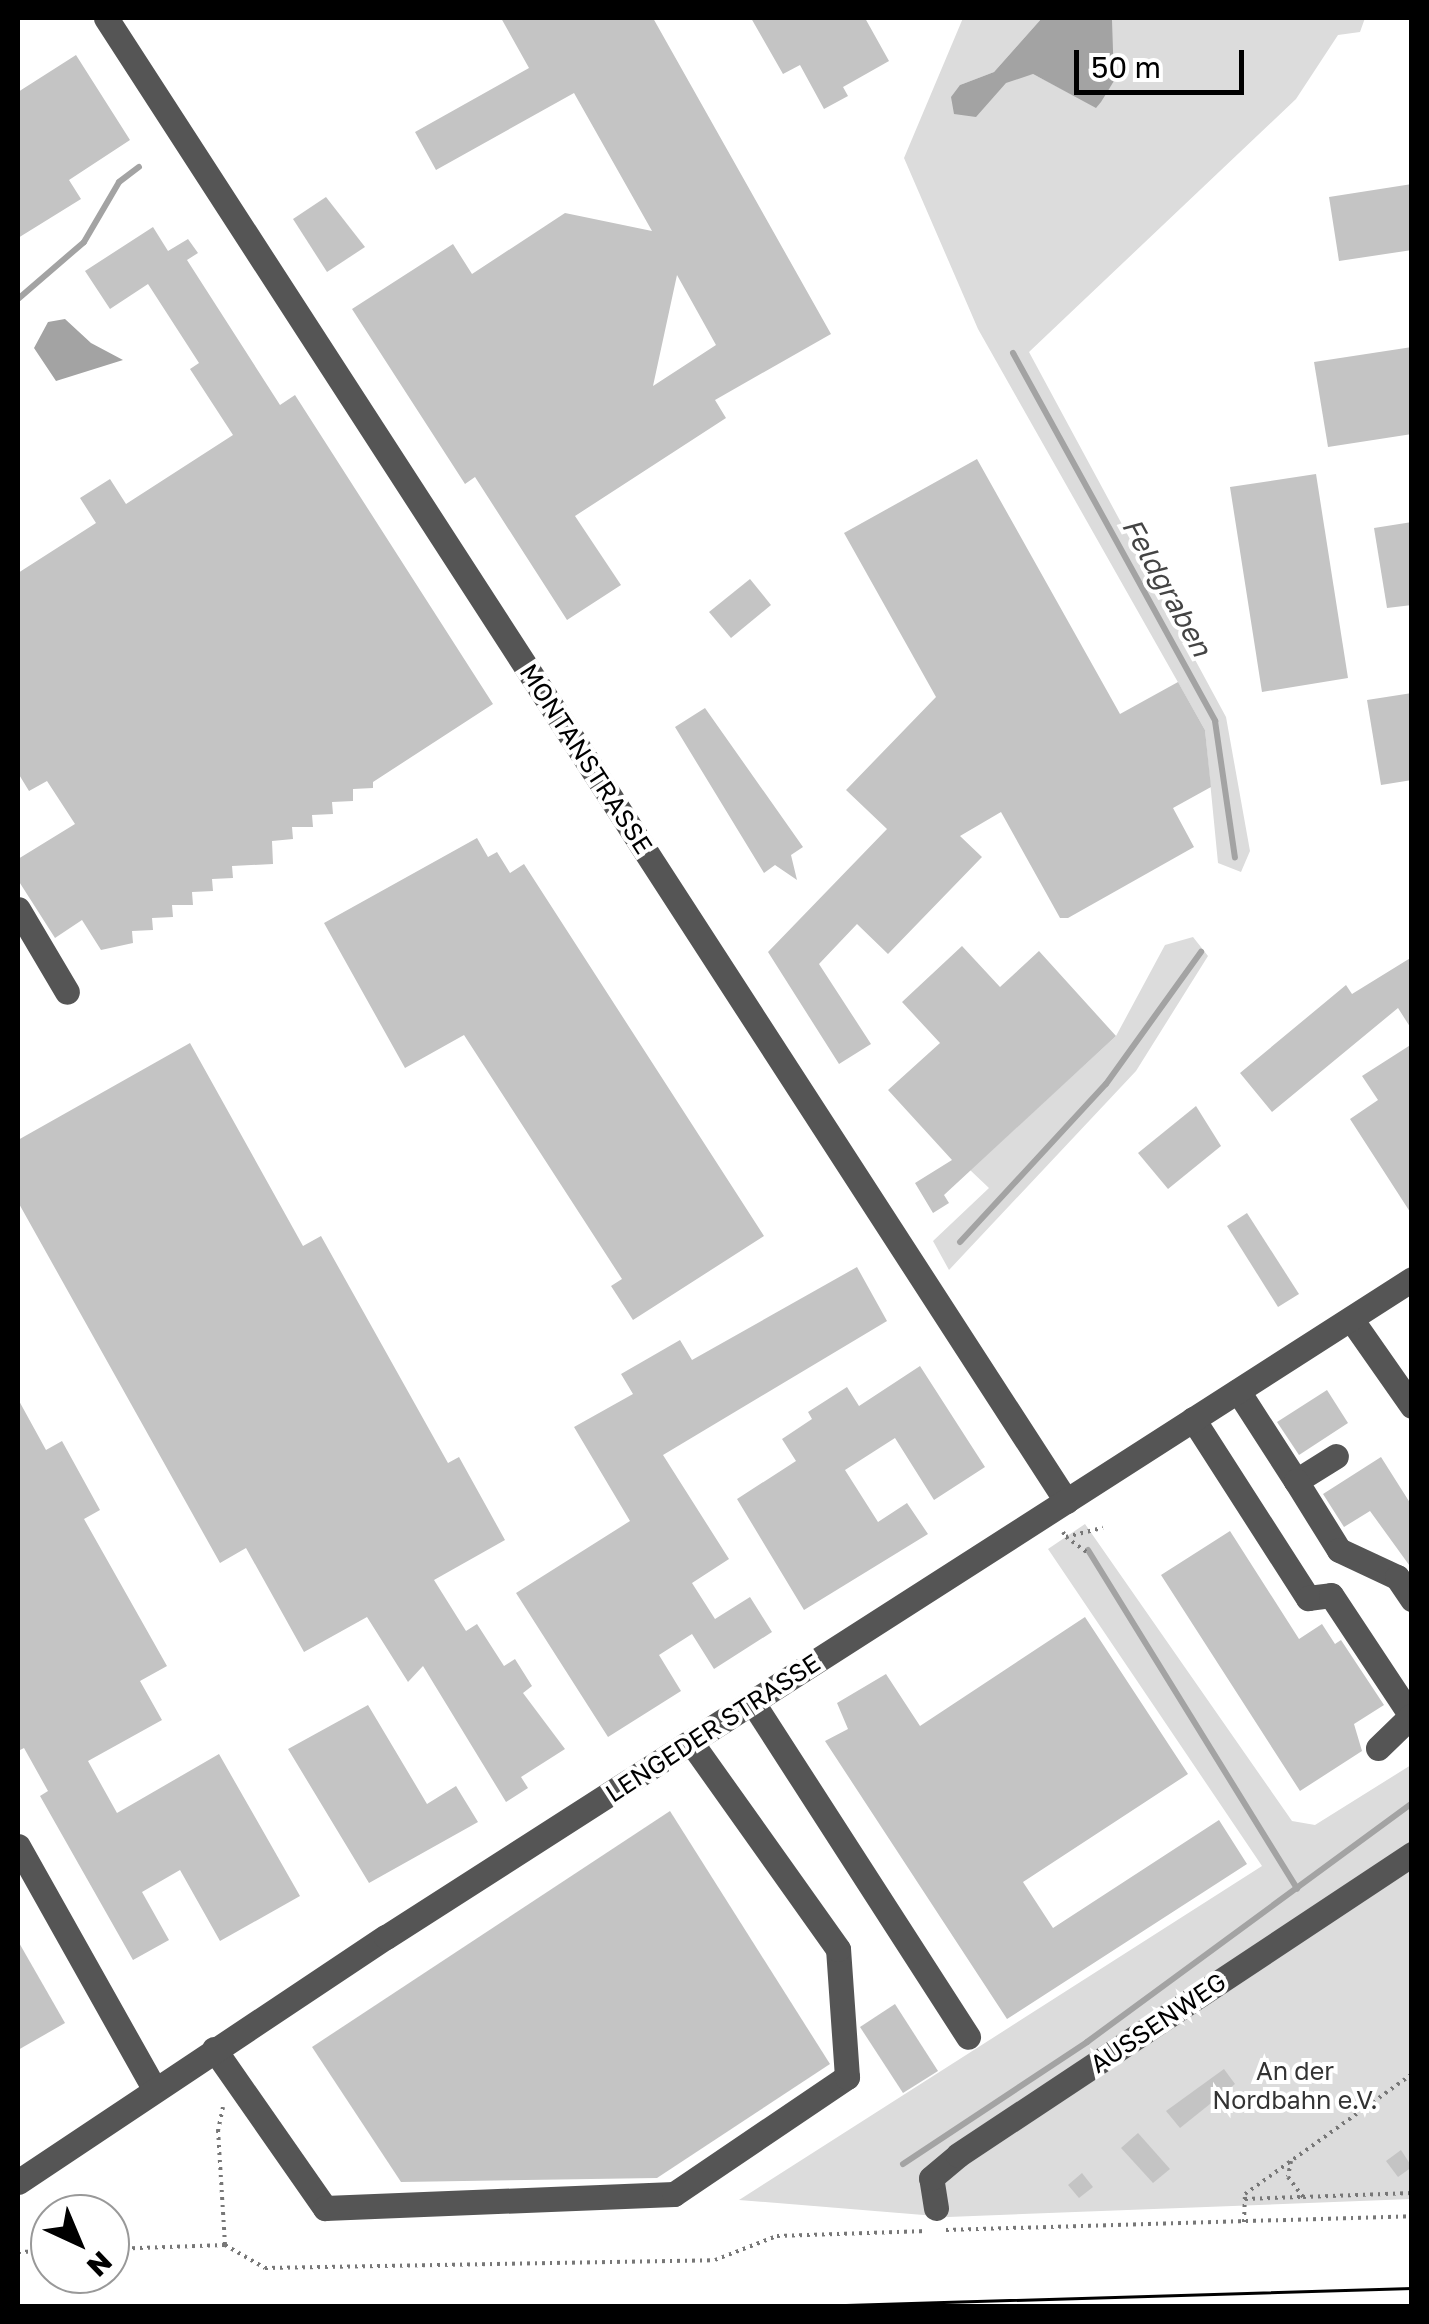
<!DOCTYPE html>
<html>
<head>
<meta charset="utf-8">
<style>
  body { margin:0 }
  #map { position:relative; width:1429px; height:2324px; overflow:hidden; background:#fff; font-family:"Golos Text",sans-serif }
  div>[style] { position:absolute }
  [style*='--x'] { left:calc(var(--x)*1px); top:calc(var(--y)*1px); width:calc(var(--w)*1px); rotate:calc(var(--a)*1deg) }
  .green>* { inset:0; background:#dcdcdc }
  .water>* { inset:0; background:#a3a3a3 }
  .stream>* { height:6px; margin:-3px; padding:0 3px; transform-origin:3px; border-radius:3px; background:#a3a3a3 }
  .building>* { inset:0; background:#c4c4c4 }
  .path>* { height:4px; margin-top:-2px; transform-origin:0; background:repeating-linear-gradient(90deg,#777 0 2.5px,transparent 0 7.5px) }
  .minor>* { height:25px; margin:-12.5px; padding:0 12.5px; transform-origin:12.5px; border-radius:12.5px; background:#555 }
  .tram>* { height:2.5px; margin:-1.25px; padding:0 1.25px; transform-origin:1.25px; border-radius:1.25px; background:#000 }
  span { translate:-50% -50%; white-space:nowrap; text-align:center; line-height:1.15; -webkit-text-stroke:8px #fff; paint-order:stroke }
  .street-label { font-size:25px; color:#000 }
  .park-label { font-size:25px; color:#333 }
  .water-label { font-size:28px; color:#444; font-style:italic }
  .frame { position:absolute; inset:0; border:20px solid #000; pointer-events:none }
  .north { position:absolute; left:30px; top:2194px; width:100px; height:100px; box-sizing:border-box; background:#fff; border:2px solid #999; border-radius:50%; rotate:136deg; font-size:28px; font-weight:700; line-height:40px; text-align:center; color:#000 }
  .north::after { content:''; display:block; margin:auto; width:35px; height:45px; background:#000; clip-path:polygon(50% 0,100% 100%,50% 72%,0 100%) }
  .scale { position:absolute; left:1074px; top:50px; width:170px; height:45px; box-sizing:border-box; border:5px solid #000; border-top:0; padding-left:12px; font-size:30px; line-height:35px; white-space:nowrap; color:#000; -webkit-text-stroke:8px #fff; paint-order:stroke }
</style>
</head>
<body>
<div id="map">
  <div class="green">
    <i style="clip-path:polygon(963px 18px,1042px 18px,994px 72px,960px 85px,1033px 74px,1096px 107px,1114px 81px,1109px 18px,1365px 18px,1360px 32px,1338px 35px,1296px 99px,1029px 352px,1226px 717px,1250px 851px,1241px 872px,1218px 863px,1205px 730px,978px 329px,904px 158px)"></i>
    <i style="clip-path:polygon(1193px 937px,1208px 956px,1136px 1071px,949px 1270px,933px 1241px,989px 1188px,970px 1170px,1116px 1036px,1165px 945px)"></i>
    <i style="clip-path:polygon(1085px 1524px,1292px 1821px,1315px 1825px,1411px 1765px,1411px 2199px,948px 2217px,739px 2200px,1262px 1866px,1048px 1549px)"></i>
  </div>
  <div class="water">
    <i style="clip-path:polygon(1042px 18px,1112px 20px,1114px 81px,1101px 102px,1096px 108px,1033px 74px,1006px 83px,976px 117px,954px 114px,951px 97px,960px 85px,994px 72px)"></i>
    <i style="clip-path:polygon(65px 319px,91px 343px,123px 360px,56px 381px,34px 348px,48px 322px)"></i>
  </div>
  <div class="stream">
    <i style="--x:18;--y:299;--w:87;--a:-40.8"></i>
    <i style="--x:84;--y:242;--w:69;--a:-59.7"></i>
    <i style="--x:119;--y:182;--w:25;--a:-37"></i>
    <i style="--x:1013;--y:353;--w:420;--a:61.2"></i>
    <i style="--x:1215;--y:721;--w:138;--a:81.7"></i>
    <i style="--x:960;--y:1242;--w:215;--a:-47.3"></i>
    <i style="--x:1106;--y:1084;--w:163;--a:-54.3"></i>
    <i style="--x:1088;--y:1550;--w:398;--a:58.3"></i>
    <i style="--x:903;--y:2164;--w:221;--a:-33.5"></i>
    <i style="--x:1087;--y:2042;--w:403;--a:-36.3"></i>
  </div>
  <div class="building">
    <i style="clip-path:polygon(evenodd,501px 18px,653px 18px,831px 334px,715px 400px,726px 418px,575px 516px,621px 585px,567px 620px,475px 477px,465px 484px,352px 309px,453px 244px,472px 274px,565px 213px,652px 231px,574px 93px,436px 170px,415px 132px,529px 68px,501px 18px,677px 275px,716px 345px,653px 386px,677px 275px)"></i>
    <i style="clip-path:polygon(751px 18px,865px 18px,889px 61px,843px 87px,848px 96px,824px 109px,800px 65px,783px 74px)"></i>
    <i style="clip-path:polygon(76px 55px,130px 140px,69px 180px,81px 199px,18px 238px,18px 92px)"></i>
    <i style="clip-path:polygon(1412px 184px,1412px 250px,1339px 261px,1329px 197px)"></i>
    <i style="clip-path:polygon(326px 197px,365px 247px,327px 272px,293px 219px)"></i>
    <i style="clip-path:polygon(153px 227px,168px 251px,188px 239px,198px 253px,187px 260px,280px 405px,295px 395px,493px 704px,373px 782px,373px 788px,353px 789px,353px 801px,332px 802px,333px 814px,312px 815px,313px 827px,292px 827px,293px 839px,272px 841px,273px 864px,232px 866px,233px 878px,212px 879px,213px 891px,192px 892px,193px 905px,172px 905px,173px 917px,152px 918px,153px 930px,132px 931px,133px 943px,101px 950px,82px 920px,55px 938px,18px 880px,18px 859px,75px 824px,47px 781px,29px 791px,18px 773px,18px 573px,96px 523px,80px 498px,110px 479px,126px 504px,233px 435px,190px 369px,199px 363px,148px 284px,110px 309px,85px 271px)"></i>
    <i style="clip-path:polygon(1412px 347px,1412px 434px,1328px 447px,1314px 362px)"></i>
    <i style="clip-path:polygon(977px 459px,1120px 714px,1178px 682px,1205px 730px,1211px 787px,1173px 808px,1194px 847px,1068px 918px,1060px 918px,1001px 812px,960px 836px,982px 857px,888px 954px,857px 924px,819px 964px,871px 1044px,839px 1064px,768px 952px,887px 829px,846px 790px,936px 697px,844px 533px)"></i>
    <i style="clip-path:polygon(1316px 474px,1348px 678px,1262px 692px,1230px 487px)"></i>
    <i style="clip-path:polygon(1412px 522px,1412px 605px,1387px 608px,1374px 528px)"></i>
    <i style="clip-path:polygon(750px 579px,771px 605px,731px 638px,709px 612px)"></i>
    <i style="clip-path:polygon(1412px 693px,1412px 780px,1381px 785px,1367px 700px)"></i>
    <i style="clip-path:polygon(705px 708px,803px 847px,791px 855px,797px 880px,775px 865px,764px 873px,675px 727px)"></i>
    <i style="clip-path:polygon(477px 838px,488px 857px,497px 852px,510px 873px,524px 864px,764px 1236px,633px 1320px,611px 1286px,622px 1279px,464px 1035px,405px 1068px,324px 923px)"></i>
    <i style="clip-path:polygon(962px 946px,1000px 987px,1039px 951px,1116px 1036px,944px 1195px,949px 1203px,933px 1213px,915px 1183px,952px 1160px,888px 1090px,940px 1043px,902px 1002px)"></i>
    <i style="clip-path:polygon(1412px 957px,1412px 1030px,1398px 1008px,1272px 1112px,1240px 1073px,1346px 985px,1352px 994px)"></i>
    <i style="clip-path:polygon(190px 1043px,303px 1246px,321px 1236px,448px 1463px,459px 1457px,505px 1540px,434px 1580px,466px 1631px,477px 1624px,504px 1666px,515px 1659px,532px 1686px,523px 1693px,565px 1749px,521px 1777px,528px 1788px,506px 1802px,423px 1666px,408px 1682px,367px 1617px,304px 1652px,246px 1548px,220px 1563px,18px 1202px,18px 1140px)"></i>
    <i style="clip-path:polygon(1412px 1044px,1412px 1215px,1350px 1119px,1378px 1100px,1362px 1076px)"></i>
    <i style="clip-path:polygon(1196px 1106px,1221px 1146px,1168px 1189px,1138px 1153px)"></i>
    <i style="clip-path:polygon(1247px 1213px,1299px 1294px,1278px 1307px,1227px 1226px)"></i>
    <i style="clip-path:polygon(857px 1267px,887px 1321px,663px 1455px,729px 1559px,692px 1583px,715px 1619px,750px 1597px,772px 1632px,714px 1669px,692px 1634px,659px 1655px,681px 1691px,608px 1737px,516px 1593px,630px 1521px,574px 1427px,633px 1394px,621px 1374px,680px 1340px,692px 1360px)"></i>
    <i style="clip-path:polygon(920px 1366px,985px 1467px,934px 1500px,895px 1438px,845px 1470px,878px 1522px,907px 1503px,928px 1534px,804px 1610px,737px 1499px,796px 1461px,782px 1439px,812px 1419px,808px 1412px,847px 1387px,859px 1406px)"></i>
    <i style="clip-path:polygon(1327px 1390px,1348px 1423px,1299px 1455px,1277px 1422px)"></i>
    <i style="clip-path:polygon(18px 1399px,46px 1450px,62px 1441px,100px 1510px,84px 1519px,167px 1666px,140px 1681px,162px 1720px,88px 1761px,117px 1813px,219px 1754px,300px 1896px,220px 1941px,180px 1870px,142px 1892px,169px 1940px,133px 1960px,40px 1796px,48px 1791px,24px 1748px,18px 1751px)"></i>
    <i style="clip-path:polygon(1381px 1457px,1412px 1506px,1412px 1569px,1370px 1511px,1344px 1527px,1323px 1494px)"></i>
    <i style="clip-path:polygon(1230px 1531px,1299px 1639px,1322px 1624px,1335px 1644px,1341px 1640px,1384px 1705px,1354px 1724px,1362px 1751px,1300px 1791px,1161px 1575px)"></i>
    <i style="clip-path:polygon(1085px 1617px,1188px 1774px,1023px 1882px,1053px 1928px,1219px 1820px,1247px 1864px,1007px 2019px,825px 1741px,848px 1729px,837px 1703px,886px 1674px,920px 1726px)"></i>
    <i style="clip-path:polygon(368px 1705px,427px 1804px,456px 1786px,478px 1822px,369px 1883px,288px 1749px)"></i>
    <i style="clip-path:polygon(670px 1811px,830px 2064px,657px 2178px,401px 2182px,312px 2047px)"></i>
    <i style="clip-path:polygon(18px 1941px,65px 2023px,18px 2050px)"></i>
    <i style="clip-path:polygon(895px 2004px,938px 2071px,903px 2093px,860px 2027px)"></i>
    <i style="clip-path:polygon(1224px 2069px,1235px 2084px,1180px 2128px,1166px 2111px)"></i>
    <i style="clip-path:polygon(1138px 2133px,1170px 2169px,1153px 2183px,1121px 2148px)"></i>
    <i style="clip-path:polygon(1401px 2150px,1412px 2167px,1398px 2177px,1386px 2161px)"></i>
    <i style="clip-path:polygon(1082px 2173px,1093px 2187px,1079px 2198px,1068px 2185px)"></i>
  </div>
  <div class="path">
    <i style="--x:1063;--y:1532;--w:6;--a:59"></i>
    <i style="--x:1066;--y:1537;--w:38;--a:-14"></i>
    <i style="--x:1066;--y:1537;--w:26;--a:36"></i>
    <i style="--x:223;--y:2107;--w:24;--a:102"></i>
    <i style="--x:218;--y:2130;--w:115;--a:86.5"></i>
    <i style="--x:1291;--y:2161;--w:16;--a:101"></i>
    <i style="--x:1288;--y:2177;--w:25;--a:53"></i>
    <i style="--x:1303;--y:2197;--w:109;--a:-2.1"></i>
    <i style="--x:1245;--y:2199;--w:55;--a:-2.1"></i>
    <i style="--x:1244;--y:2222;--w:28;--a:-88"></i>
    <i style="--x:1245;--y:2194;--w:206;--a:-35.7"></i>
    <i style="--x:946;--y:2230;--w:466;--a:-1.7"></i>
    <i style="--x:110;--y:2249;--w:115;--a:-2"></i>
    <i style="--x:225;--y:2245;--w:46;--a:29.9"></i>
    <i style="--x:265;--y:2268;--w:450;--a:-1"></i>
    <i style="--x:715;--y:2260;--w:66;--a:-21.2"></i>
    <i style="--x:777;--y:2236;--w:150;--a:-1.9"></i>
    <i style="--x:18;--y:2252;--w:32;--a:-2"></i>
  </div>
  <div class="minor">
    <i style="--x:106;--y:18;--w:1767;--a:57.08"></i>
    <i style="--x:18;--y:909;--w:96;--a:59.4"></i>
    <i style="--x:1351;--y:1319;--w:106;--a:55"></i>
    <i style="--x:1238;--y:1391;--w:107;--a:57.2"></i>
    <i style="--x:1296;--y:1481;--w:47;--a:-32"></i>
    <i style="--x:1193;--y:1419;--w:213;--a:57.3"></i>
    <i style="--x:1308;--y:1598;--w:23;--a:-7"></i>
    <i style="--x:1331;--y:1595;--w:145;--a:56.5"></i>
    <i style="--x:1411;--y:1716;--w:46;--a:135.9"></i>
    <i style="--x:1296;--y:1481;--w:81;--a:58.1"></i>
    <i style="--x:1339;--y:1550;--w:64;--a:25"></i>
    <i style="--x:1397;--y:1577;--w:27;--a:56"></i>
    <i style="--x:753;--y:1703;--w:397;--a:57.2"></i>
    <i style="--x:18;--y:1846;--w:278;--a:60.7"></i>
    <i style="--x:214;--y:2049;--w:194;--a:55.1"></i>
    <i style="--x:325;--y:2208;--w:349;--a:-2.3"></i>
    <i style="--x:674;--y:2194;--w:209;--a:-34.1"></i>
    <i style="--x:847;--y:2077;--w:128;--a:-94"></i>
    <i style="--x:838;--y:1949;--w:254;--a:-125.4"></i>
    <i style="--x:18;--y:2182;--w:442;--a:-33.7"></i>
    <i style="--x:386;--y:1937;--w:1219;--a:-32.67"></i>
    <i style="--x:936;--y:2208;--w:30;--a:-99"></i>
    <i style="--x:931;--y:2178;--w:35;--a:-40"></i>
    <i style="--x:958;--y:2155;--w:545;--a:-33.54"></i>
  </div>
  <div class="tram">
    <i style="--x:813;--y:2306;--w:599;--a:-1.72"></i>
  </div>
  <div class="street-label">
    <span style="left:586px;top:759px;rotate:57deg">MONTANSTRASSE</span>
    <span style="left:713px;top:1728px;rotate:-33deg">LENGEDER STRASSE</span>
    <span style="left:1158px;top:2023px;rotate:-34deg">AUSSENWEG</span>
  </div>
  <div class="park-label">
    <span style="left:1295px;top:2086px">An der<br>Nordbahn e.V.</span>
  </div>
  <div class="water-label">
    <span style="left:1167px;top:587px;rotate:61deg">Feldgraben</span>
  </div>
  <div class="frame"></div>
  <div class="north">N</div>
  <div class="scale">50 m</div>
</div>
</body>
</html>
